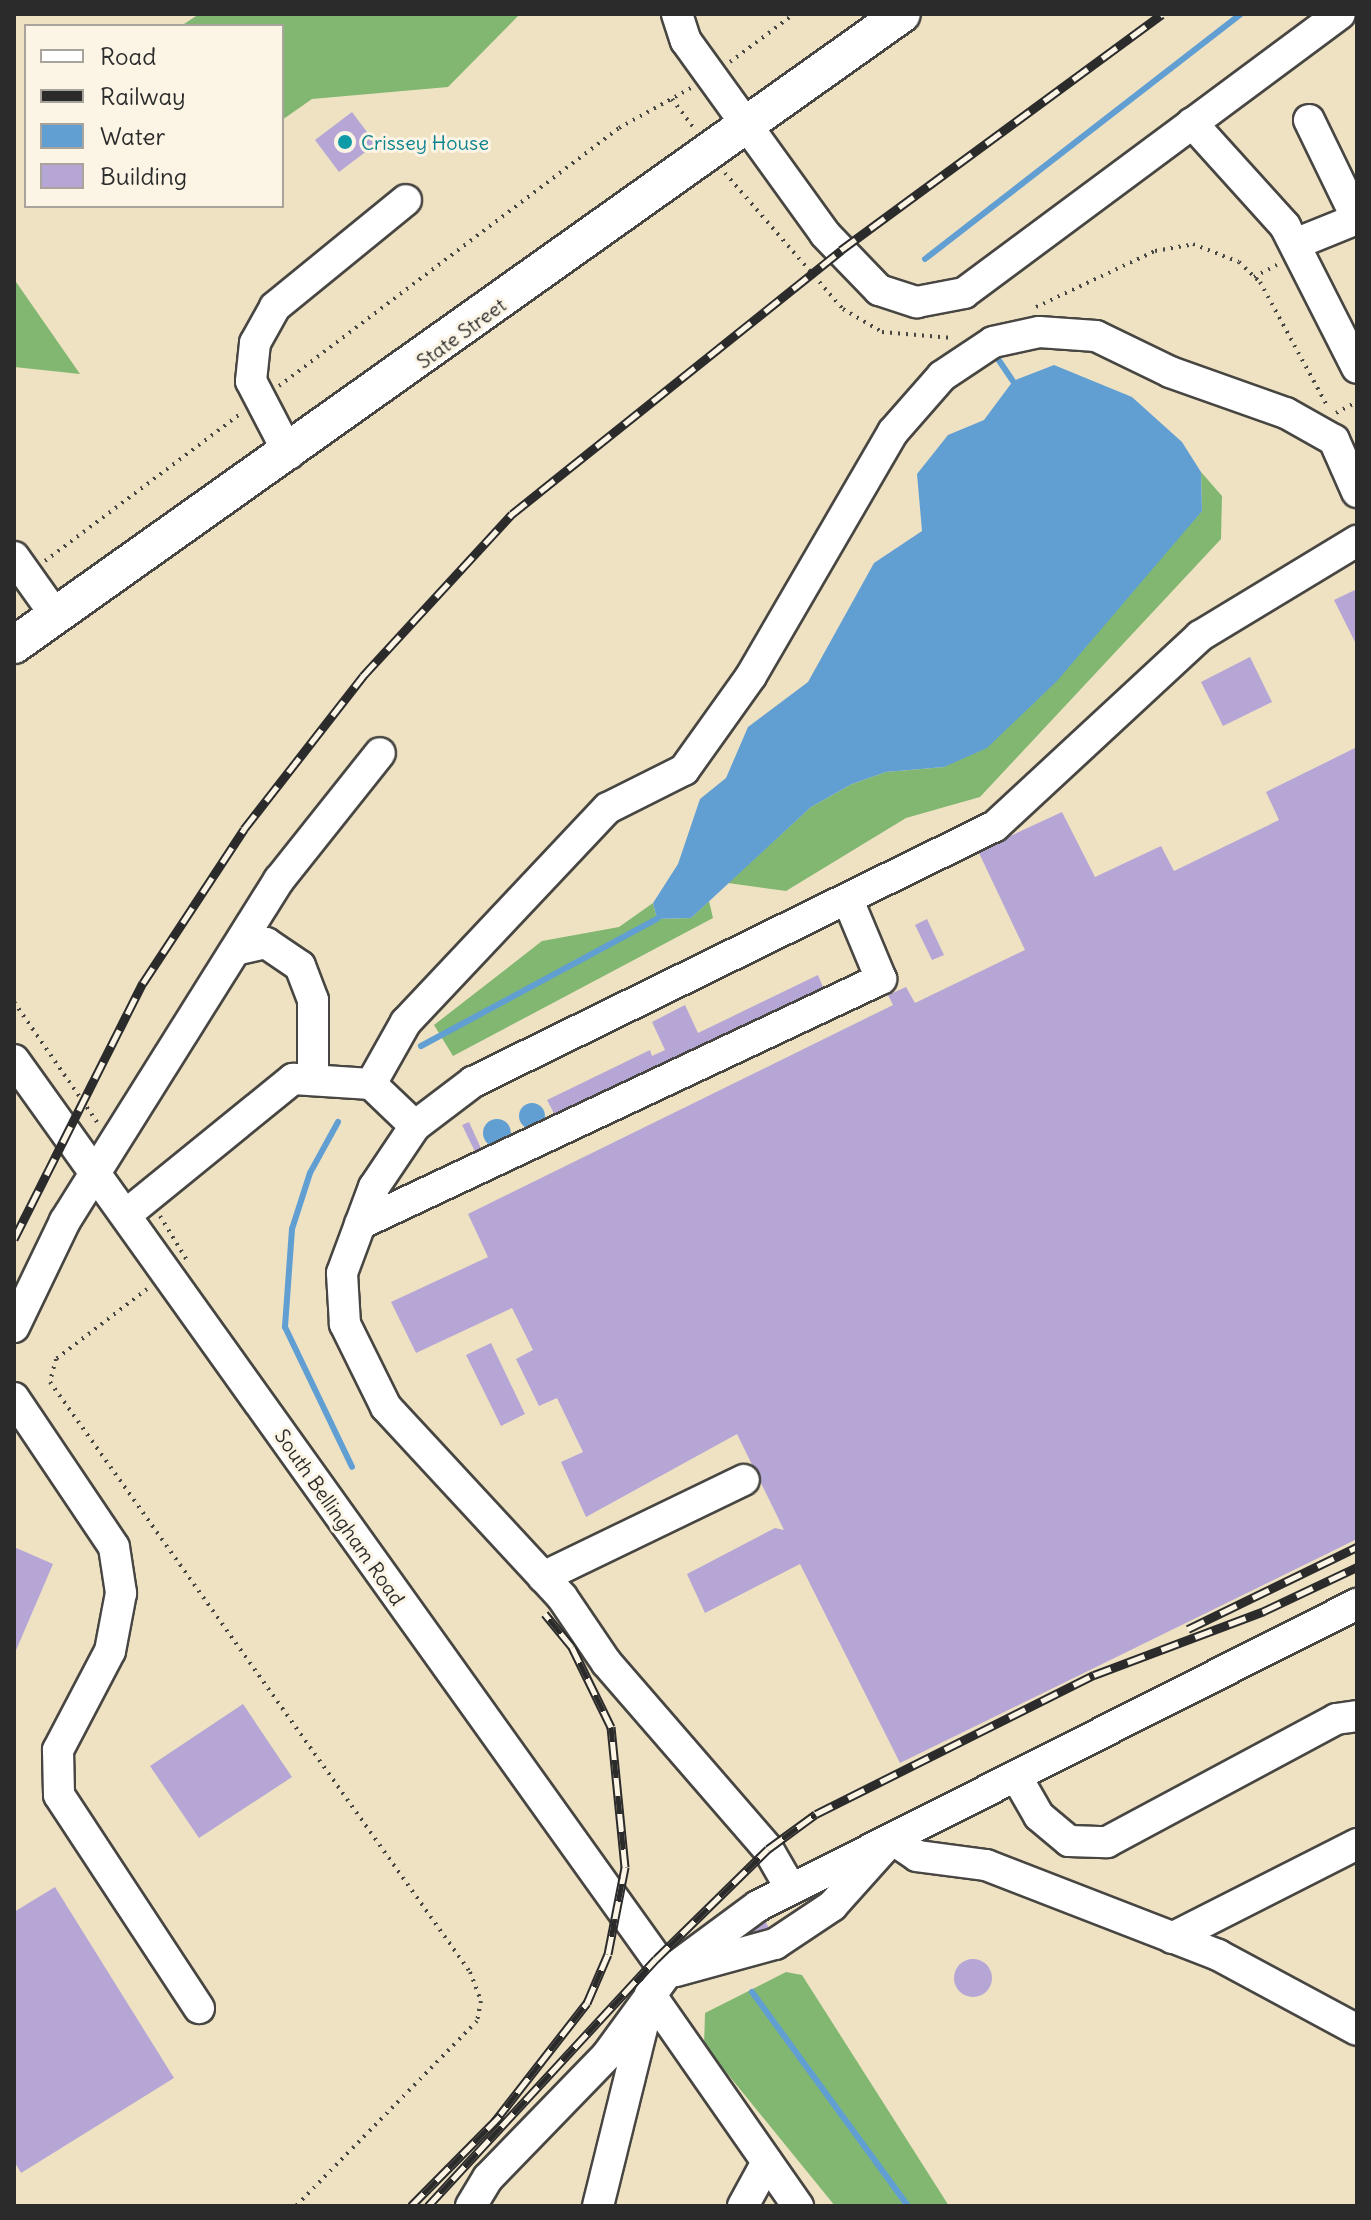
<!DOCTYPE html>
<html>
<head>
<meta charset="utf-8">
<style>
  body { margin:0 }
  #map { position:relative; width:1371px; height:2220px; overflow:hidden; background:#efe2c3; font-family:Delius,sans-serif }
  div>[style] { position:absolute }
  [style*='--x'] { left:calc(var(--x)*1px); top:calc(var(--y)*1px); width:calc(var(--w)*1px); rotate:calc(var(--a)*1deg) }
  .forest>* { inset:0; background:#82b772 }
  .water>* { inset:0; background:#619fd3 }
  .round { border-radius:50% }
  .stream>* { height:6px; margin:-3px; padding:0 3px; transform-origin:3px; border-radius:3px; background:#619fd3 }
  .building>* { inset:0; background:#b5a6d5 }
  .path>* { height:4px; margin-top:-2px; transform-origin:0; background:repeating-linear-gradient(90deg,#484642 0 2px,transparent 0 8px) }
  .roads { filter:drop-shadow(2px 0 #484642) drop-shadow(-2px 0 #484642) drop-shadow(0 2px #484642) drop-shadow(0 -2px #484642) }
  .minor>* { height:30px; margin:-15px; padding:0 15px; transform-origin:15px; border-radius:15px; background:#fff }
  .major>* { height:36px; margin:-18px; padding:0 18px; transform-origin:18px; border-radius:18px; background:#fff }
  .rail>* { height:9px; margin-top:-4.5px; transform-origin:0; background:repeating-linear-gradient(90deg,#fcf5e5 0 18px,#2b2b2b 0 36px); box-sizing:border-box; border-block:2px solid #2b2b2b }
  .dots>* { width:22px; height:22px; translate:-50% -50%; box-sizing:border-box; border:4px solid #fcf5e5; border-radius:50% }
  span { translate:-50% -50%; white-space:nowrap; text-align:center; line-height:1.15; -webkit-text-stroke:6px #fcf5e5; paint-order:stroke }
  .culture-label { font-size:20px; color:#0d838f }
  .left { translate:0 -50%; text-align:left }
  .street-label { font-size:20px; color:#2b2b2b }
  .frame { position:absolute; inset:0; border:16px solid #2b2b2b; pointer-events:none }
  .legend { position:absolute; left:24px; top:24px; width:260px; height:184px; box-sizing:border-box; background:#fcf5e5; border:2px solid #a8a49b; margin:0; padding:10px 14px; list-style:none; font-size:24px; color:#2b2b2b }
  .legend li { display:flex; align-items:center; gap:16px; height:40px }
  .legend b { width:40px; border:2px solid #a8a49b }
</style>
</head>
<body>
<div id="map">
  <div class="forest">
    <i style="clip-path:polygon(199px 14px,520px 14px,448px 87px,312px 99px,282px 120px,282px 26px,181px 26px)"></i>
    <i style="clip-path:polygon(14px 279px,80px 374px,14px 367px)"></i>
    <i style="clip-path:polygon(1201px 472px,1222px 496px,1221px 539px,980px 797px,906px 818px,786px 891px,728px 883px,811px 807px,852px 784px,886px 772px,944px 767px,1202px 511px)"></i>
    <i style="clip-path:polygon(709px 901px,713px 918px,453px 1056px,434px 1025px,542px 941px,619px 927px,653px 903px,657px 919px,691px 918px)"></i>
    <i style="clip-path:polygon(786px 1972px,802px 1975px,949px 2206px,835px 2206px,704px 2045px,705px 2013px)"></i>
  </div>
  <div class="water">
    <i style="clip-path:polygon(1054px 365px,1132px 397px,1182px 442px,1201px 472px,1202px 511px,1057px 681px,987px 748px,944px 767px,886px 772px,852px 784px,811px 807px,691px 918px,657px 919px,653px 903px,678px 864px,700px 799px,726px 778px,748px 727px,808px 682px,874px 563px,922px 531px,917px 474px,948px 435px,984px 420px,1013px 381px)"></i>
    <i class="round" style="left:519px;top:1103px;width:26px;height:26px"></i>
    <i class="round" style="left:483px;top:1119px;width:28px;height:28px"></i>
  </div>
  <div class="stream">
    <i style="--x:925;--y:259;--w:400;--a:-37.8"></i>
    <i style="--x:996;--y:356;--w:30;--a:56"></i>
    <i style="--x:421;--y:1046;--w:268;--a:-28.3"></i>
    <i style="--x:338;--y:1122;--w:58;--a:118.8"></i>
    <i style="--x:310;--y:1173;--w:59;--a:107.8"></i>
    <i style="--x:292;--y:1229;--w:98;--a:94.1"></i>
    <i style="--x:285;--y:1327;--w:155;--a:64.4"></i>
    <i style="--x:752;--y:1992;--w:265;--a:53.9"></i>
  </div>
  <div class="building">
    <i style="clip-path:polygon(352px 112px,376px 144px,339px 172px,315px 140px)"></i>
    <i style="clip-path:polygon(1357px 589px,1357px 646px,1334px 600px)"></i>
    <i style="clip-path:polygon(1250px 657px,1272px 702px,1223px 726px,1201px 682px)"></i>
    <i style="clip-path:polygon(1357px 747px,1357px 1539px,900px 1763px,800px 1564px,705px 1613px,687px 1574px,775px 1528px,784px 1530px,737px 1434px,586px 1517px,561px 1462px,583px 1452px,557px 1398px,539px 1406px,516px 1359px,533px 1350px,512px 1308px,416px 1353px,391px 1302px,488px 1257px,468px 1214px,893px 1005px,888px 995px,906px 987px,915px 1003px,1025px 950px,978px 851px,1062px 812px,1095px 877px,1161px 846px,1174px 871px,1279px 820px,1266px 792px)"></i>
    <i style="clip-path:polygon(927px 919px,944px 955px,932px 960px,915px 925px)"></i>
    <i style="clip-path:polygon(818px 975px,825px 992px,559px 1123px,547px 1100px,650px 1050px,652px 1056px,665px 1050px,652px 1022px,685px 1005px,698px 1033px)"></i>
    <i style="clip-path:polygon(469px 1122px,485px 1157px,479px 1160px,462px 1125px)"></i>
    <i style="clip-path:polygon(491px 1343px,525px 1414px,501px 1426px,466px 1355px)"></i>
    <i style="clip-path:polygon(14px 1547px,53px 1564px,14px 1655px)"></i>
    <i style="clip-path:polygon(243px 1704px,292px 1777px,199px 1838px,150px 1766px)"></i>
    <i style="clip-path:polygon(55px 1887px,174px 2078px,21px 2173px,14px 2161px,14px 1912px)"></i>
    <i style="clip-path:polygon(765px 1920px,770px 1931px,748px 1941px,745px 1930px)"></i>
    <i class="round" style="left:954px;top:1959px;width:38px;height:38px"></i>
  </div>
  <div class="path">
    <i style="--x:730;--y:62;--w:80;--a:-36.9"></i>
    <i style="--x:672;--y:99;--w:38;--a:53"></i>
    <i style="--x:725;--y:173;--w:180;--a:49.1"></i>
    <i style="--x:843;--y:309;--w:45;--a:30.5"></i>
    <i style="--x:882;--y:332;--w:71;--a:4.8"></i>
    <i style="--x:1254;--y:277;--w:26;--a:-28"></i>
    <i style="--x:1036;--y:307;--w:132;--a:-25.2"></i>
    <i style="--x:1155;--y:251;--w:39;--a:-10"></i>
    <i style="--x:1193;--y:244;--w:49;--a:21.4"></i>
    <i style="--x:1239;--y:262;--w:29;--a:44"></i>
    <i style="--x:1260;--y:282;--w:142;--a:61.5"></i>
    <i style="--x:279;--y:386;--w:427;--a:-37.2"></i>
    <i style="--x:619;--y:128;--w:85;--a:-29"></i>
    <i style="--x:1336;--y:413;--w:24;--a:-28"></i>
    <i style="--x:45;--y:561;--w:248;--a:-37"></i>
    <i style="--x:14;--y:1002;--w:146;--a:55.3"></i>
    <i style="--x:160;--y:1216;--w:54;--a:58.7"></i>
    <i style="--x:147;--y:1289;--w:115;--a:142.4"></i>
    <i style="--x:56;--y:1359;--w:24;--a:105"></i>
    <i style="--x:50;--y:1382;--w:724;--a:54.55"></i>
    <i style="--x:470;--y:1972;--w:31;--a:69"></i>
    <i style="--x:481;--y:2001;--w:20;--a:101"></i>
    <i style="--x:477;--y:2021;--w:259;--a:134.4"></i>
  </div>
  <div class="roads">
    <div class="minor">
      <i style="--x:677;--y:14;--w:28;--a:72"></i>
      <i style="--x:686;--y:41;--w:238;--a:54.2"></i>
      <i style="--x:825;--y:234;--w:78;--a:46"></i>
      <i style="--x:879;--y:290;--w:40;--a:18"></i>
      <i style="--x:917;--y:302;--w:48;--a:-10.8"></i>
      <i style="--x:964;--y:293;--w:468;--a:-36.6"></i>
      <i style="--x:1309;--y:120;--w:110;--a:64.1"></i>
      <i style="--x:1192;--y:123;--w:139;--a:47.9"></i>
      <i style="--x:1285;--y:226;--w:159;--a:63.1"></i>
      <i style="--x:1295;--y:244;--w:67;--a:-22"></i>
      <i style="--x:289;--y:454;--w:82;--a:-117.5"></i>
      <i style="--x:251;--y:381;--w:38;--a:-84"></i>
      <i style="--x:255;--y:343;--w:41;--a:-60.9"></i>
      <i style="--x:275;--y:307;--w:169;--a:-39.2"></i>
      <i style="--x:14;--y:557;--w:72;--a:54.6"></i>
      <i style="--x:240;--y:949;--w:27;--a:-13"></i>
      <i style="--x:266;--y:943;--w:41;--a:34.1"></i>
      <i style="--x:300;--y:966;--w:36;--a:69"></i>
      <i style="--x:313;--y:1000;--w:75;--a:90"></i>
      <i style="--x:14;--y:1060;--w:1122;--a:54.43"></i>
      <i style="--x:371;--y:1084;--w:71;--a:-60.6"></i>
      <i style="--x:406;--y:1022;--w:294;--a:-46.7"></i>
      <i style="--x:608;--y:808;--w:85;--a:-26.6"></i>
      <i style="--x:684;--y:770;--w:115;--a:-54.5"></i>
      <i style="--x:751;--y:676;--w:282;--a:-59.8"></i>
      <i style="--x:893;--y:432;--w:74;--a:-48.8"></i>
      <i style="--x:942;--y:376;--w:61;--a:-33.7"></i>
      <i style="--x:993;--y:342;--w:47;--a:-12.3"></i>
      <i style="--x:1039;--y:332;--w:57;--a:4"></i>
      <i style="--x:1096;--y:336;--w:82;--a:25.9"></i>
      <i style="--x:1170;--y:372;--w:123;--a:19.5"></i>
      <i style="--x:1286;--y:413;--w:55;--a:29.4"></i>
      <i style="--x:1334;--y:440;--w:57;--a:66.1"></i>
      <i style="--x:128;--y:1213;--w:213;--a:-39.1"></i>
      <i style="--x:293;--y:1079;--w:78;--a:3.7"></i>
      <i style="--x:371;--y:1084;--w:61;--a:43.7"></i>
      <i style="--x:360;--y:1224;--w:576;--a:-25.19"></i>
      <i style="--x:881;--y:979;--w:86;--a:-112.7"></i>
      <i style="--x:14;--y:1327;--w:118;--a:-64.3"></i>
      <i style="--x:65;--y:1221;--w:403;--a:-57.9"></i>
      <i style="--x:279;--y:880;--w:162;--a:-51.5"></i>
      <i style="--x:14;--y:1398;--w:179;--a:56.1"></i>
      <i style="--x:114;--y:1547;--w:47;--a:81.3"></i>
      <i style="--x:121;--y:1593;--w:59;--a:100.7"></i>
      <i style="--x:110;--y:1651;--w:112;--a:117.7"></i>
      <i style="--x:58;--y:1750;--w:45;--a:88.7"></i>
      <i style="--x:59;--y:1795;--w:255;--a:56.7"></i>
      <i style="--x:543;--y:1577;--w:223;--a:-25.8"></i>
      <i style="--x:1016;--y:1776;--w:46;--a:60.1"></i>
      <i style="--x:1039;--y:1816;--w:39;--a:40"></i>
      <i style="--x:1069;--y:1841;--w:38;--a:2"></i>
      <i style="--x:1107;--y:1842;--w:260;--a:-28.2"></i>
      <i style="--x:1336;--y:1719;--w:21;--a:-8"></i>
      <i style="--x:791;--y:1889;--w:46;--a:-119.9"></i>
      <i style="--x:768;--y:1849;--w:247;--a:-130.9"></i>
      <i style="--x:606;--y:1662;--w:78;--a:-124.1"></i>
      <i style="--x:562;--y:1597;--w:259;--a:-132.8"></i>
      <i style="--x:386;--y:1407;--w:93;--a:-116.3"></i>
      <i style="--x:345;--y:1324;--w:51;--a:-93.4"></i>
      <i style="--x:342;--y:1273;--w:92;--a:-69.6"></i>
      <i style="--x:374;--y:1187;--w:73;--a:-56.1"></i>
      <i style="--x:415;--y:1126;--w:73;--a:-37.2"></i>
      <i style="--x:473;--y:1082;--w:581;--a:-26.12"></i>
      <i style="--x:995;--y:826;--w:280;--a:-42.8"></i>
      <i style="--x:1200;--y:636;--w:184;--a:-31.2"></i>
      <i style="--x:1172;--y:1938;--w:208;--a:-26.9"></i>
      <i style="--x:676;--y:1971;--w:103;--a:-15.3"></i>
      <i style="--x:775;--y:1944;--w:69;--a:-33.7"></i>
      <i style="--x:832;--y:1906;--w:90;--a:-48.2"></i>
      <i style="--x:892;--y:1839;--w:30;--a:34"></i>
      <i style="--x:917;--y:1856;--w:70;--a:7.4"></i>
      <i style="--x:986;--y:1865;--w:249;--a:21.2"></i>
      <i style="--x:1218;--y:1955;--w:158;--a:28.3"></i>
      <i style="--x:650;--y:1994;--w:259;--a:55.1"></i>
      <i style="--x:471;--y:2206;--w:33;--a:-59"></i>
      <i style="--x:488;--y:2178;--w:171;--a:-45.9"></i>
      <i style="--x:607;--y:2055;--w:102;--a:-53.8"></i>
      <i style="--x:667;--y:1973;--w:113;--a:-36.4"></i>
      <i style="--x:758;--y:1906;--w:671;--a:-26.76"></i>
      <i style="--x:598;--y:2206;--w:208;--a:-76.1"></i>
      <i style="--x:743;--y:2206;--w:50;--a:-61.4"></i>
    </div>
    <div class="major">
      <i style="--x:14;--y:645;--w:1089;--a:-35.4"></i>
    </div>
  </div>
  <div class="rail">
    <i style="--x:14;--y:1239;--w:287;--a:-63.3"></i>
    <i style="--x:143;--y:983;--w:184;--a:-56.7"></i>
    <i style="--x:244;--y:829;--w:194;--a:-52.1"></i>
    <i style="--x:363;--y:676;--w:220;--a:-47.4"></i>
    <i style="--x:512;--y:514;--w:422;--a:-38.7"></i>
    <i style="--x:841;--y:250;--w:398;--a:-36.3"></i>
    <i style="--x:1188;--y:1629;--w:188;--a:-25.9"></i>
    <i style="--x:495;--y:2121;--w:150;--a:-52.1"></i>
    <i style="--x:587;--y:2003;--w:53;--a:-66.8"></i>
    <i style="--x:608;--y:1954;--w:89;--a:-78.9"></i>
    <i style="--x:625;--y:1867;--w:141;--a:-95.7"></i>
    <i style="--x:611;--y:1727;--w:89;--a:-116"></i>
    <i style="--x:572;--y:1647;--w:43;--a:-129.3"></i>
    <i style="--x:411;--y:2206;--w:128;--a:-45.3"></i>
    <i style="--x:428;--y:2206;--w:336;--a:-47.3"></i>
    <i style="--x:656;--y:1959;--w:157;--a:-44.5"></i>
    <i style="--x:768;--y:1849;--w:59;--a:-36.1"></i>
    <i style="--x:816;--y:1814;--w:311;--a:-26.6"></i>
    <i style="--x:1094;--y:1675;--w:182;--a:-20.6"></i>
    <i style="--x:1264;--y:1611;--w:103;--a:-25.3"></i>
  </div>
  <div class="dots">
    <i style="left:345px;top:142px;background:#0f9aa8"></i>
  </div>
  <div class="culture-label">
    <span class="left" style="left:361px;top:142px">Crissey House</span>
  </div>
  <div class="street-label">
    <span style="left:461px;top:333px;rotate:-36deg">State Street</span>
    <span style="left:340px;top:1517px;rotate:55deg">South Bellingham Road</span>
  </div>
  <div class="frame"></div>
  <ul class="legend">
  <li><b style="height:10px;background:#fff"></b>Road</li>
  <li><b style="height:10px;background:#2b2b2b"></b>Railway</li>
  <li><b style="height:22px;background:#619fd3"></b>Water</li>
  <li><b style="height:22px;background:#b5a6d5"></b>Building</li>
  </ul>
</div>
</body>
</html>
